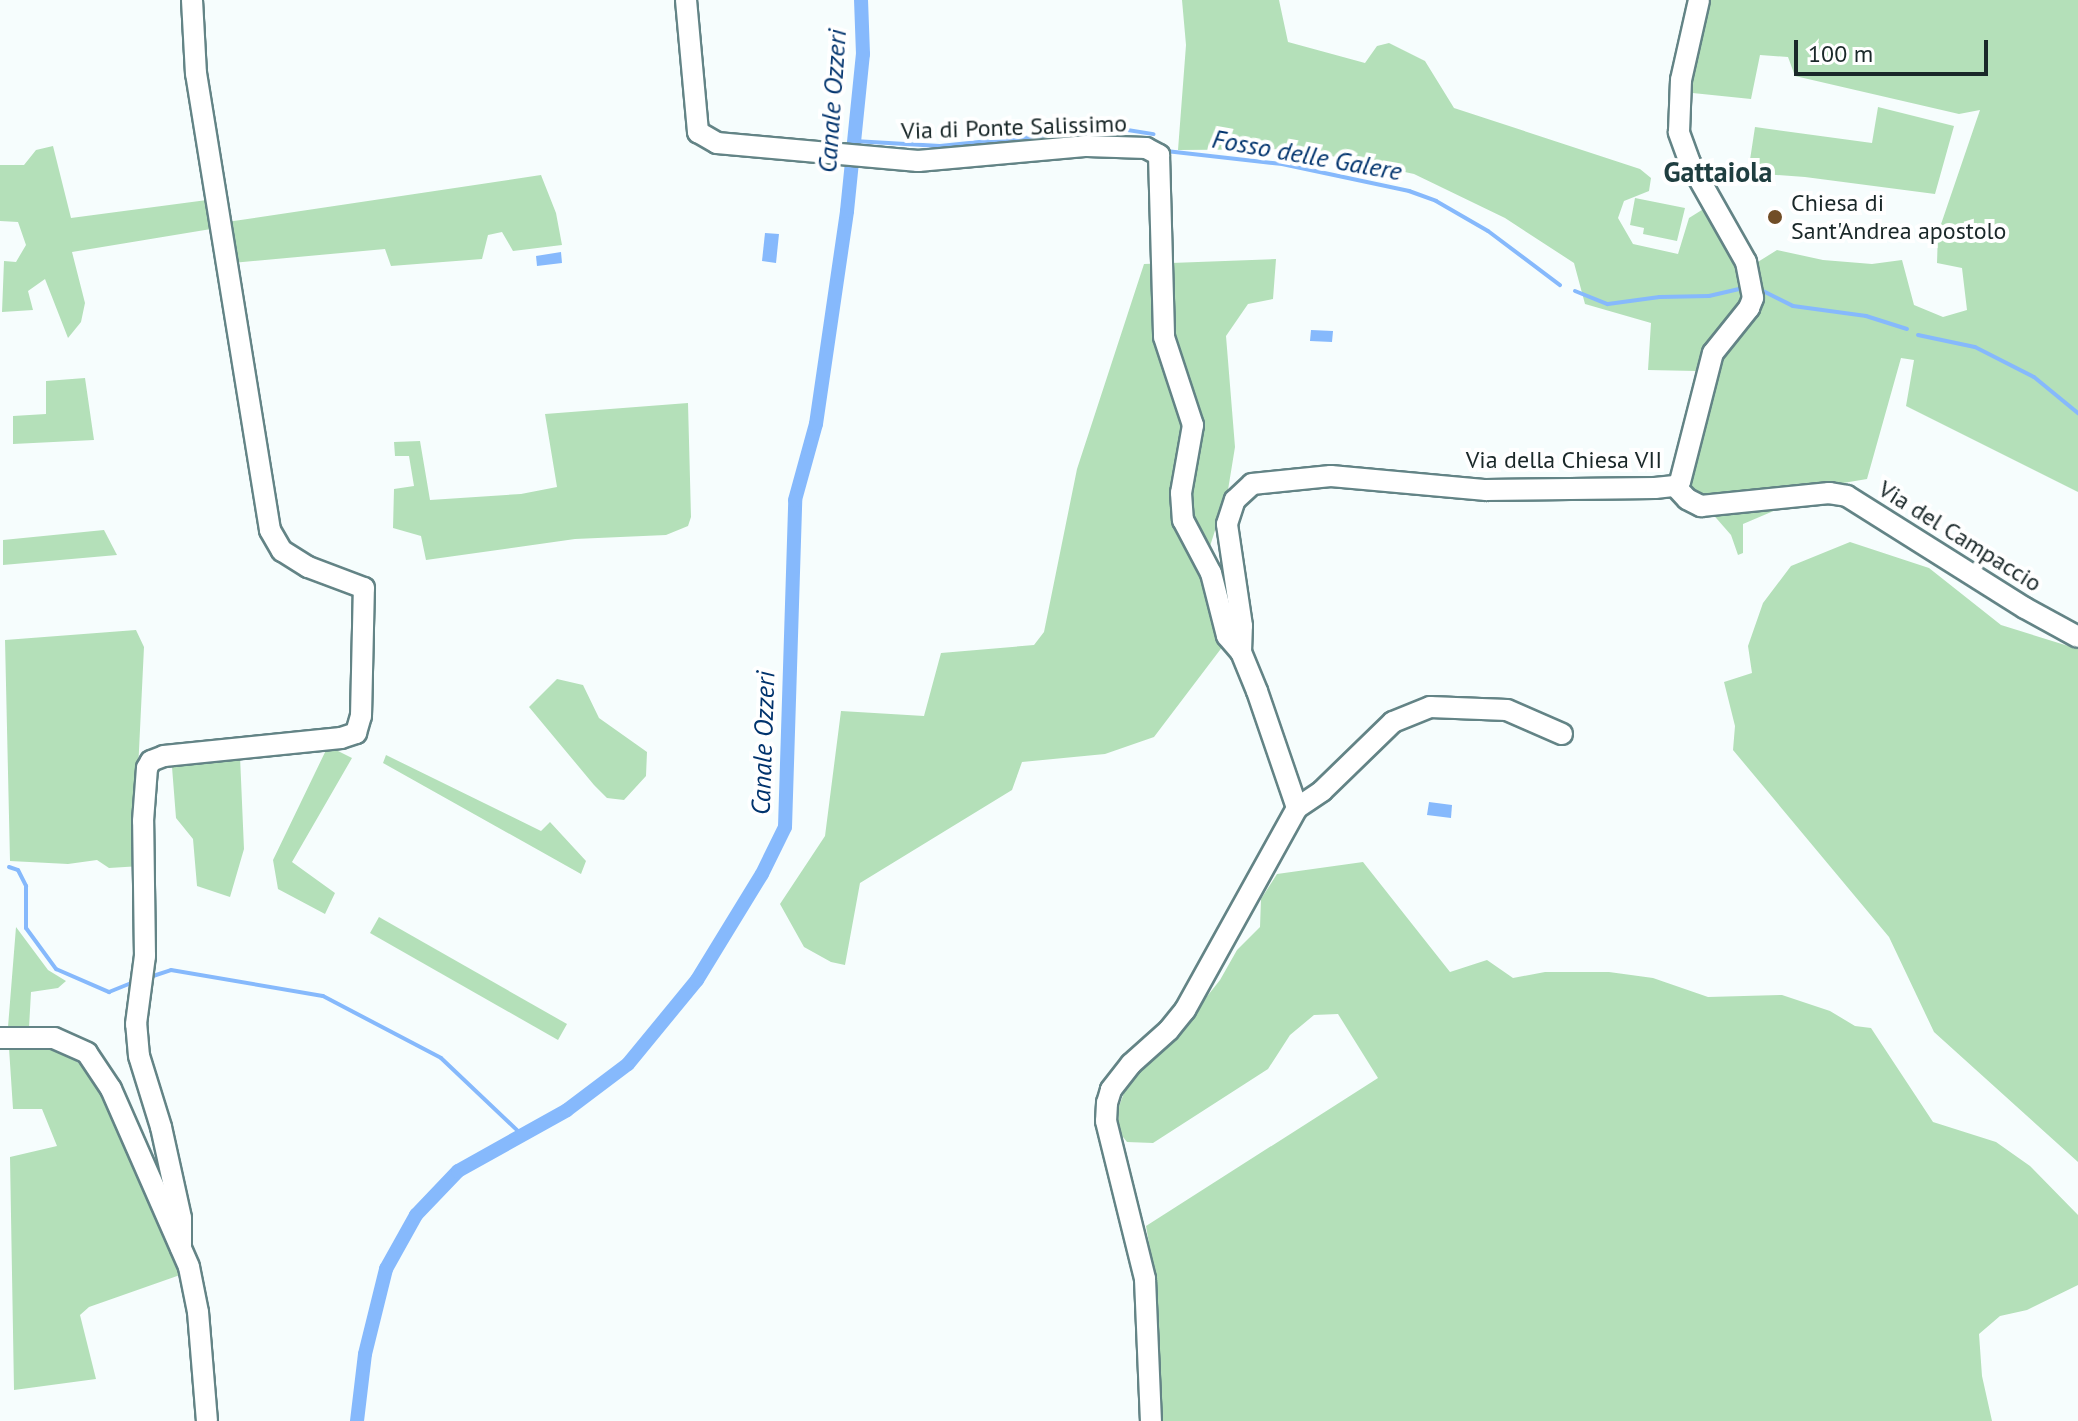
<!DOCTYPE html>
<html>
<head>
<meta charset="utf-8">
<style>
  body { margin:0 }
  #map { position:relative; width:2078px; height:1421px; overflow:hidden; background:#f6fdfd; font-family:"PT Sans",sans-serif }
  div>[style] { position:absolute }
  [style*='--x'] { left:calc(var(--x)*1px); top:calc(var(--y)*1px); width:calc(var(--w)*1px); rotate:calc(var(--a)*1deg) }
  .green>* { inset:0; background:#b4e0b9 }
  .water>* { inset:0; background:#86b9fc }
  .stream>* { height:4px; margin:-2px; padding:0 2px; transform-origin:2px; border-radius:2px; background:#86b9fc }
  .canal>* { height:14px; margin:-7px; padding:0 7px; transform-origin:7px; border-radius:7px; background:#86b9fc }
  .roads { filter:drop-shadow(2px 0 #638486) drop-shadow(-2px 0 #638486) drop-shadow(0 2px #638486) drop-shadow(0 -2px #638486) }
  .minor>* { height:20px; margin:-10px; padding:0 10px; transform-origin:10px; border-radius:10px; background:#fff }
  .dots>* { width:22px; height:22px; translate:-50% -50%; box-sizing:border-box; border:4px solid #fff; border-radius:50% }
  span { translate:-50% -50%; white-space:nowrap; text-align:center; line-height:1.15; -webkit-text-stroke:8px #fff; paint-order:stroke }
  .street-label { font-size:24px; color:#1a2829 }
  .poi-label { font-size:24px; color:#1a2829 }
  .left { translate:0 -50%; text-align:left }
  .water-label { font-size:26px; color:#00336d; font-style:italic }
  .quarter-label { font-size:28px; color:#1f3e40; font-weight:700 }
  .scale { position:absolute; left:1794px; top:40px; width:194px; height:36px; box-sizing:border-box; border:4px solid #1a2829; border-top:0; padding-left:10px; font-size:24px; line-height:28px; white-space:nowrap; color:#1a2829; -webkit-text-stroke:6px #fff; paint-order:stroke }
</style>
</head>
<body>
<div id="map">
  <div class="green">
    <i style="clip-path:polygon(1182px 0,1279px 0,1288px 42px,1365px 63px,1377px 46px,1389px 43px,1425px 61px,1454px 108px,1640px 169px,1651px 178px,1649px 191px,1624px 201px,1618px 218px,1633px 244px,1678px 254px,1689px 218px,1705px 208px,1730px 248px,1748px 298px,1696px 371px,1648px 370px,1651px 323px,1585px 304px,1574px 263px,1505px 218px,1414px 174px,1299px 149px,1178px 150px,1186px 45px)"></i>
    <i style="clip-path:polygon(1693px 0,2078px 0,2078px 492px,1906px 406px,1914px 360px,1901px 358px,1867px 479px,1837px 484px,1743px 524px,1743px 553px,1738px 555px,1731px 535px,1689px 487px,1717px 368px,1764px 302px,1753px 265px,1777px 250px,1823px 260px,1872px 264px,1902px 260px,1914px 305px,1943px 317px,1967px 310px,1962px 268px,1937px 263px,1938px 233px,1980px 110px,1959px 114px,1795px 76px,1788px 57px,1760px 55px,1751px 99px,1673px 91px)"></i>
    <i style="clip-path:polygon(1878px 107px,1954px 126px,1935px 194px,1805px 177px,1748px 173px,1755px 127px,1872px 143px)"></i>
    <i style="clip-path:polygon(53px 146px,71px 218px,207px 200px,211px 229px,72px 252px,85px 303px,81px 322px,68px 338px,45px 279px,28px 291px,33px 310px,2px 312px,4px 261px,16px 262px,26px 245px,18px 222px,0 221px,0 165px,24px 165px,36px 150px)"></i>
    <i style="clip-path:polygon(541px 175px,556px 213px,562px 245px,513px 251px,502px 232px,488px 235px,482px 259px,391px 266px,385px 249px,232px 263px,227px 222px)"></i>
    <i style="clip-path:polygon(1635px 198px,1685px 208px,1677px 241px,1643px 234px,1644px 228px,1630px 225px)"></i>
    <i style="clip-path:polygon(1276px 259px,1273px 299px,1248px 304px,1226px 336px,1235px 447px,1228px 490px,1203px 568px,1223px 646px,1154px 737px,1105px 754px,1022px 762px,1012px 790px,860px 883px,845px 965px,831px 962px,804px 947px,780px 904px,825px 836px,841px 711px,924px 716px,941px 653px,1034px 645px,1044px 632px,1077px 469px,1144px 264px)"></i>
    <i style="clip-path:polygon(85px 378px,94px 440px,13px 444px,13px 416px,46px 414px,46px 381px)"></i>
    <i style="clip-path:polygon(688px 403px,691px 517px,688px 526px,666px 535px,575px 539px,426px 560px,421px 536px,393px 528px,394px 489px,414px 486px,409px 456px,395px 456px,394px 442px,420px 441px,430px 500px,521px 494px,557px 487px,545px 414px)"></i>
    <i style="clip-path:polygon(104px 530px,117px 555px,3px 565px,3px 540px)"></i>
    <i style="clip-path:polygon(1850px 542px,1929px 568px,2001px 625px,2078px 649px,2078px 1162px,1934px 1032px,1889px 937px,1733px 750px,1735px 726px,1724px 682px,1752px 673px,1748px 646px,1763px 603px,1791px 566px)"></i>
    <i style="clip-path:polygon(136px 630px,144px 647px,138px 771px,141px 866px,109px 868px,97px 860px,68px 864px,10px 861px,5px 640px)"></i>
    <i style="clip-path:polygon(557px 679px,583px 685px,599px 718px,647px 752px,646px 776px,624px 800px,607px 798px,594px 785px,529px 707px)"></i>
    <i style="clip-path:polygon(328px 746px,352px 758px,292px 862px,335px 893px,325px 914px,278px 889px,273px 860px)"></i>
    <i style="clip-path:polygon(386px 755px,541px 831px,550px 822px,586px 861px,581px 874px,383px 763px)"></i>
    <i style="clip-path:polygon(240px 756px,244px 849px,230px 897px,197px 886px,193px 839px,176px 818px,172px 767px)"></i>
    <i style="clip-path:polygon(1363px 862px,1450px 972px,1487px 960px,1513px 978px,1545px 972px,1609px 972px,1653px 978px,1708px 997px,1782px 995px,1830px 1011px,1855px 1026px,1871px 1028px,1933px 1122px,1996px 1142px,2030px 1166px,2078px 1215px,2078px 1285px,2027px 1310px,2000px 1316px,1979px 1334px,1982px 1376px,1992px 1421px,1162px 1421px,1156px 1284px,1146px 1226px,1378px 1078px,1338px 1014px,1314px 1015px,1290px 1035px,1268px 1069px,1153px 1143px,1127px 1142px,1119px 1132px,1118px 1109px,1131px 1074px,1174px 1038px,1220px 980px,1237px 950px,1260px 927px,1261px 899px,1277px 874px)"></i>
    <i style="clip-path:polygon(379px 917px,567px 1024px,558px 1040px,370px 933px)"></i>
    <i style="clip-path:polygon(16px 927px,48px 970px,66px 981px,58px 988px,31px 992px,29px 1028px,8px 1027px)"></i>
    <i style="clip-path:polygon(9px 1048px,48px 1048px,67px 1055px,90px 1071px,117px 1122px,180px 1275px,89px 1307px,80px 1315px,96px 1379px,14px 1390px,10px 1157px,57px 1146px,42px 1109px,13px 1109px)"></i>
  </div>
  <div class="water">
    <i style="clip-path:polygon(765px 233px,779px 234px,776px 263px,762px 261px)"></i>
    <i style="clip-path:polygon(561px 252px,562px 263px,537px 266px,536px 256px)"></i>
    <i style="clip-path:polygon(1311px 330px,1333px 331px,1332px 342px,1310px 341px)"></i>
    <i style="clip-path:polygon(1429px 802px,1452px 805px,1451px 818px,1427px 815px)"></i>
  </div>
  <div class="stream">
    <i style="--x:854;--y:141;--w:86;--a:3.3"></i>
    <i style="--x:940;--y:146;--w:176;--a:-5.9"></i>
    <i style="--x:1115;--y:128;--w:39;--a:9"></i>
    <i style="--x:1166;--y:151;--w:117;--a:6.4"></i>
    <i style="--x:1282;--y:164;--w:130;--a:12"></i>
    <i style="--x:1409;--y:191;--w:29;--a:20"></i>
    <i style="--x:1436;--y:201;--w:60;--a:30"></i>
    <i style="--x:1488;--y:231;--w:90;--a:36.9"></i>
    <i style="--x:1757;--y:288;--w:40;--a:26.6"></i>
    <i style="--x:1793;--y:306;--w:74;--a:7.8"></i>
    <i style="--x:1866;--y:316;--w:43;--a:17.6"></i>
    <i style="--x:1575;--y:291;--w:35;--a:22"></i>
    <i style="--x:1608;--y:304;--w:52;--a:-7.7"></i>
    <i style="--x:1660;--y:297;--w:49;--a:-1.2"></i>
    <i style="--x:1709;--y:296;--w:32;--a:-13"></i>
    <i style="--x:1918;--y:335;--w:58;--a:11.9"></i>
    <i style="--x:1975;--y:347;--w:66;--a:27"></i>
    <i style="--x:2034;--y:377;--w:57;--a:39.3"></i>
    <i style="--x:9;--y:867;--w:9;--a:18"></i>
    <i style="--x:18;--y:870;--w:18;--a:63"></i>
    <i style="--x:26;--y:886;--w:42;--a:90"></i>
    <i style="--x:26;--y:928;--w:51;--a:53.8"></i>
    <i style="--x:56;--y:969;--w:58;--a:23.5"></i>
    <i style="--x:109;--y:992;--w:24;--a:-22"></i>
    <i style="--x:150;--y:977;--w:22;--a:-18"></i>
    <i style="--x:171;--y:970;--w:154;--a:9.7"></i>
    <i style="--x:323;--y:996;--w:133;--a:27.7"></i>
    <i style="--x:441;--y:1058;--w:112;--a:43.5"></i>
  </div>
  <div class="canal">
    <i style="--x:357;--y:1421;--w:67;--a:-83.2"></i>
    <i style="--x:365;--y:1354;--w:88;--a:-76.1"></i>
    <i style="--x:386;--y:1269;--w:62;--a:-60.9"></i>
    <i style="--x:416;--y:1215;--w:61;--a:-46.3"></i>
    <i style="--x:458;--y:1171;--w:125;--a:-29.2"></i>
    <i style="--x:567;--y:1110;--w:76;--a:-37"></i>
    <i style="--x:628;--y:1064;--w:109;--a:-50.6"></i>
    <i style="--x:697;--y:980;--w:124;--a:-58.5"></i>
    <i style="--x:762;--y:874;--w:52;--a:-63.9"></i>
    <i style="--x:785;--y:827;--w:327;--a:-88.2"></i>
    <i style="--x:795;--y:500;--w:79;--a:-74.6"></i>
    <i style="--x:816;--y:424;--w:215;--a:-81.7"></i>
    <i style="--x:847;--y:211;--w:158;--a:-84.2"></i>
    <i style="--x:863;--y:54;--w:54;--a:-92.1"></i>
  </div>
  <div class="roads">
    <div class="minor">
      <i style="--x:686;--y:0;--w:133;--a:84.8"></i>
      <i style="--x:698;--y:132;--w:22;--a:30"></i>
      <i style="--x:717;--y:143;--w:202;--a:5.1"></i>
      <i style="--x:918;--y:161;--w:170;--a:-5.1"></i>
      <i style="--x:1087;--y:146;--w:59;--a:1.9"></i>
      <i style="--x:1146;--y:148;--w:15;--a:28"></i>
      <i style="--x:1159;--y:155;--w:182;--a:88.4"></i>
      <i style="--x:1164;--y:337;--w:93;--a:71.8"></i>
      <i style="--x:1193;--y:425;--w:69;--a:100"></i>
      <i style="--x:1181;--y:493;--w:27;--a:86"></i>
      <i style="--x:1183;--y:520;--w:60;--a:62.2"></i>
      <i style="--x:1211;--y:573;--w:65;--a:75.7"></i>
      <i style="--x:1227;--y:636;--w:21;--a:49"></i>
      <i style="--x:1241;--y:652;--w:42;--a:67.7"></i>
      <i style="--x:1257;--y:691;--w:124;--a:71.1"></i>
      <i style="--x:1297;--y:808;--w:231;--a:119"></i>
      <i style="--x:1185;--y:1010;--w:26;--a:129"></i>
      <i style="--x:1169;--y:1030;--w:51;--a:138.2"></i>
      <i style="--x:1131;--y:1064;--w:33;--a:128"></i>
      <i style="--x:1111;--y:1090;--w:14;--a:107"></i>
      <i style="--x:1107;--y:1103;--w:18;--a:93"></i>
      <i style="--x:1106;--y:1121;--w:163;--a:76.1"></i>
      <i style="--x:1145;--y:1279;--w:142;--a:87.6"></i>
      <i style="--x:1675;--y:486;--w:18;--a:47"></i>
      <i style="--x:1687;--y:499;--w:16;--a:27"></i>
      <i style="--x:1701;--y:506;--w:129;--a:-5.8"></i>
      <i style="--x:1829;--y:493;--w:18;--a:9"></i>
      <i style="--x:1847;--y:496;--w:210;--a:32.2"></i>
      <i style="--x:2025;--y:608;--w:60;--a:28.7"></i>
      <i style="--x:1241;--y:652;--w:26;--a:-88"></i>
      <i style="--x:1242;--y:626;--w:103;--a:-98.4"></i>
      <i style="--x:1227;--y:524;--w:25;--a:-72"></i>
      <i style="--x:1235;--y:500;--w:23;--a:-43"></i>
      <i style="--x:1252;--y:484;--w:79;--a:-5.8"></i>
      <i style="--x:1331;--y:476;--w:156;--a:5.2"></i>
      <i style="--x:1486;--y:490;--w:169;--a:-0.7"></i>
      <i style="--x:1655;--y:488;--w:20;--a:-6"></i>
      <i style="--x:1675;--y:486;--w:6;--a:-39"></i>
      <i style="--x:1680;--y:482;--w:133;--a:-75.7"></i>
      <i style="--x:1713;--y:353;--w:58;--a:-51.3"></i>
      <i style="--x:1749;--y:308;--w:11;--a:-68"></i>
      <i style="--x:1753;--y:298;--w:37;--a:-101"></i>
      <i style="--x:1746;--y:262;--w:114;--a:-119.5"></i>
      <i style="--x:1690;--y:163;--w:33;--a:-110"></i>
      <i style="--x:1679;--y:132;--w:52;--a:-87.8"></i>
      <i style="--x:1681;--y:80;--w:82;--a:-77.3"></i>
      <i style="--x:1297;--y:808;--w:30;--a:-34"></i>
      <i style="--x:1322;--y:791;--w:99;--a:-44.2"></i>
      <i style="--x:1393;--y:722;--w:40;--a:-22"></i>
      <i style="--x:1430;--y:707;--w:77;--a:2.2"></i>
      <i style="--x:1507;--y:710;--w:60;--a:23.6"></i>
      <i style="--x:0;--y:1038;--w:54;--a:0"></i>
      <i style="--x:54;--y:1038;--w:36;--a:24"></i>
      <i style="--x:87;--y:1053;--w:43;--a:56.3"></i>
      <i style="--x:111;--y:1089;--w:194;--a:66.3"></i>
      <i style="--x:189;--y:1267;--w:46;--a:78.7"></i>
      <i style="--x:198;--y:1312;--w:109;--a:85.3"></i>
      <i style="--x:181;--y:1248;--w:30;--a:-90"></i>
      <i style="--x:181;--y:1218;--w:93;--a:-102.4"></i>
      <i style="--x:161;--y:1127;--w:74;--a:-107.2"></i>
      <i style="--x:139;--y:1056;--w:32;--a:-95"></i>
      <i style="--x:136;--y:1024;--w:69;--a:-82.5"></i>
      <i style="--x:145;--y:956;--w:135;--a:-90.8"></i>
      <i style="--x:143;--y:821;--w:53;--a:-85.7"></i>
      <i style="--x:147;--y:768;--w:8;--a:-60"></i>
      <i style="--x:151;--y:761;--w:14;--a:-21"></i>
      <i style="--x:164;--y:756;--w:178;--a:-5.8"></i>
      <i style="--x:341;--y:738;--w:16;--a:-18"></i>
      <i style="--x:356;--y:733;--w:18;--a:-74"></i>
      <i style="--x:361;--y:716;--w:128;--a:-88.7"></i>
      <i style="--x:364;--y:588;--w:60;--a:-159.4"></i>
      <i style="--x:308;--y:567;--w:31;--a:-148"></i>
      <i style="--x:282;--y:551;--w:24;--a:-120"></i>
      <i style="--x:270;--y:530;--w:462;--a:-99.2"></i>
      <i style="--x:196;--y:74;--w:74;--a:-93.1"></i>
    </div>
  </div>
  <div class="dots">
    <i style="left:1775px;top:217px;background:#714e27"></i>
  </div>
  <div class="street-label">
    <span style="left:1014px;top:127px;rotate:-2deg">Via di Ponte Salissimo</span>
    <span style="left:1564px;top:460px">Via della Chiesa VII</span>
    <span style="left:1960px;top:536px;rotate:32deg">Via del Campaccio</span>
  </div>
  <div class="poi-label">
    <span class="left" style="left:1791px;top:217px">Chiesa di<br>Sant'Andrea apostolo</span>
  </div>
  <div class="water-label">
    <span style="left:832px;top:101px;rotate:-86deg">Canale Ozzeri</span>
    <span style="left:1307px;top:155px;rotate:10deg">Fosso delle Galere</span>
    <span style="left:763px;top:743px;rotate:-88deg">Canale Ozzeri</span>
  </div>
  <div class="quarter-label">
    <span style="left:1718px;top:172px">Gattaiola</span>
  </div>
  <div class="scale">100 m</div>
</div>
</body>
</html>
